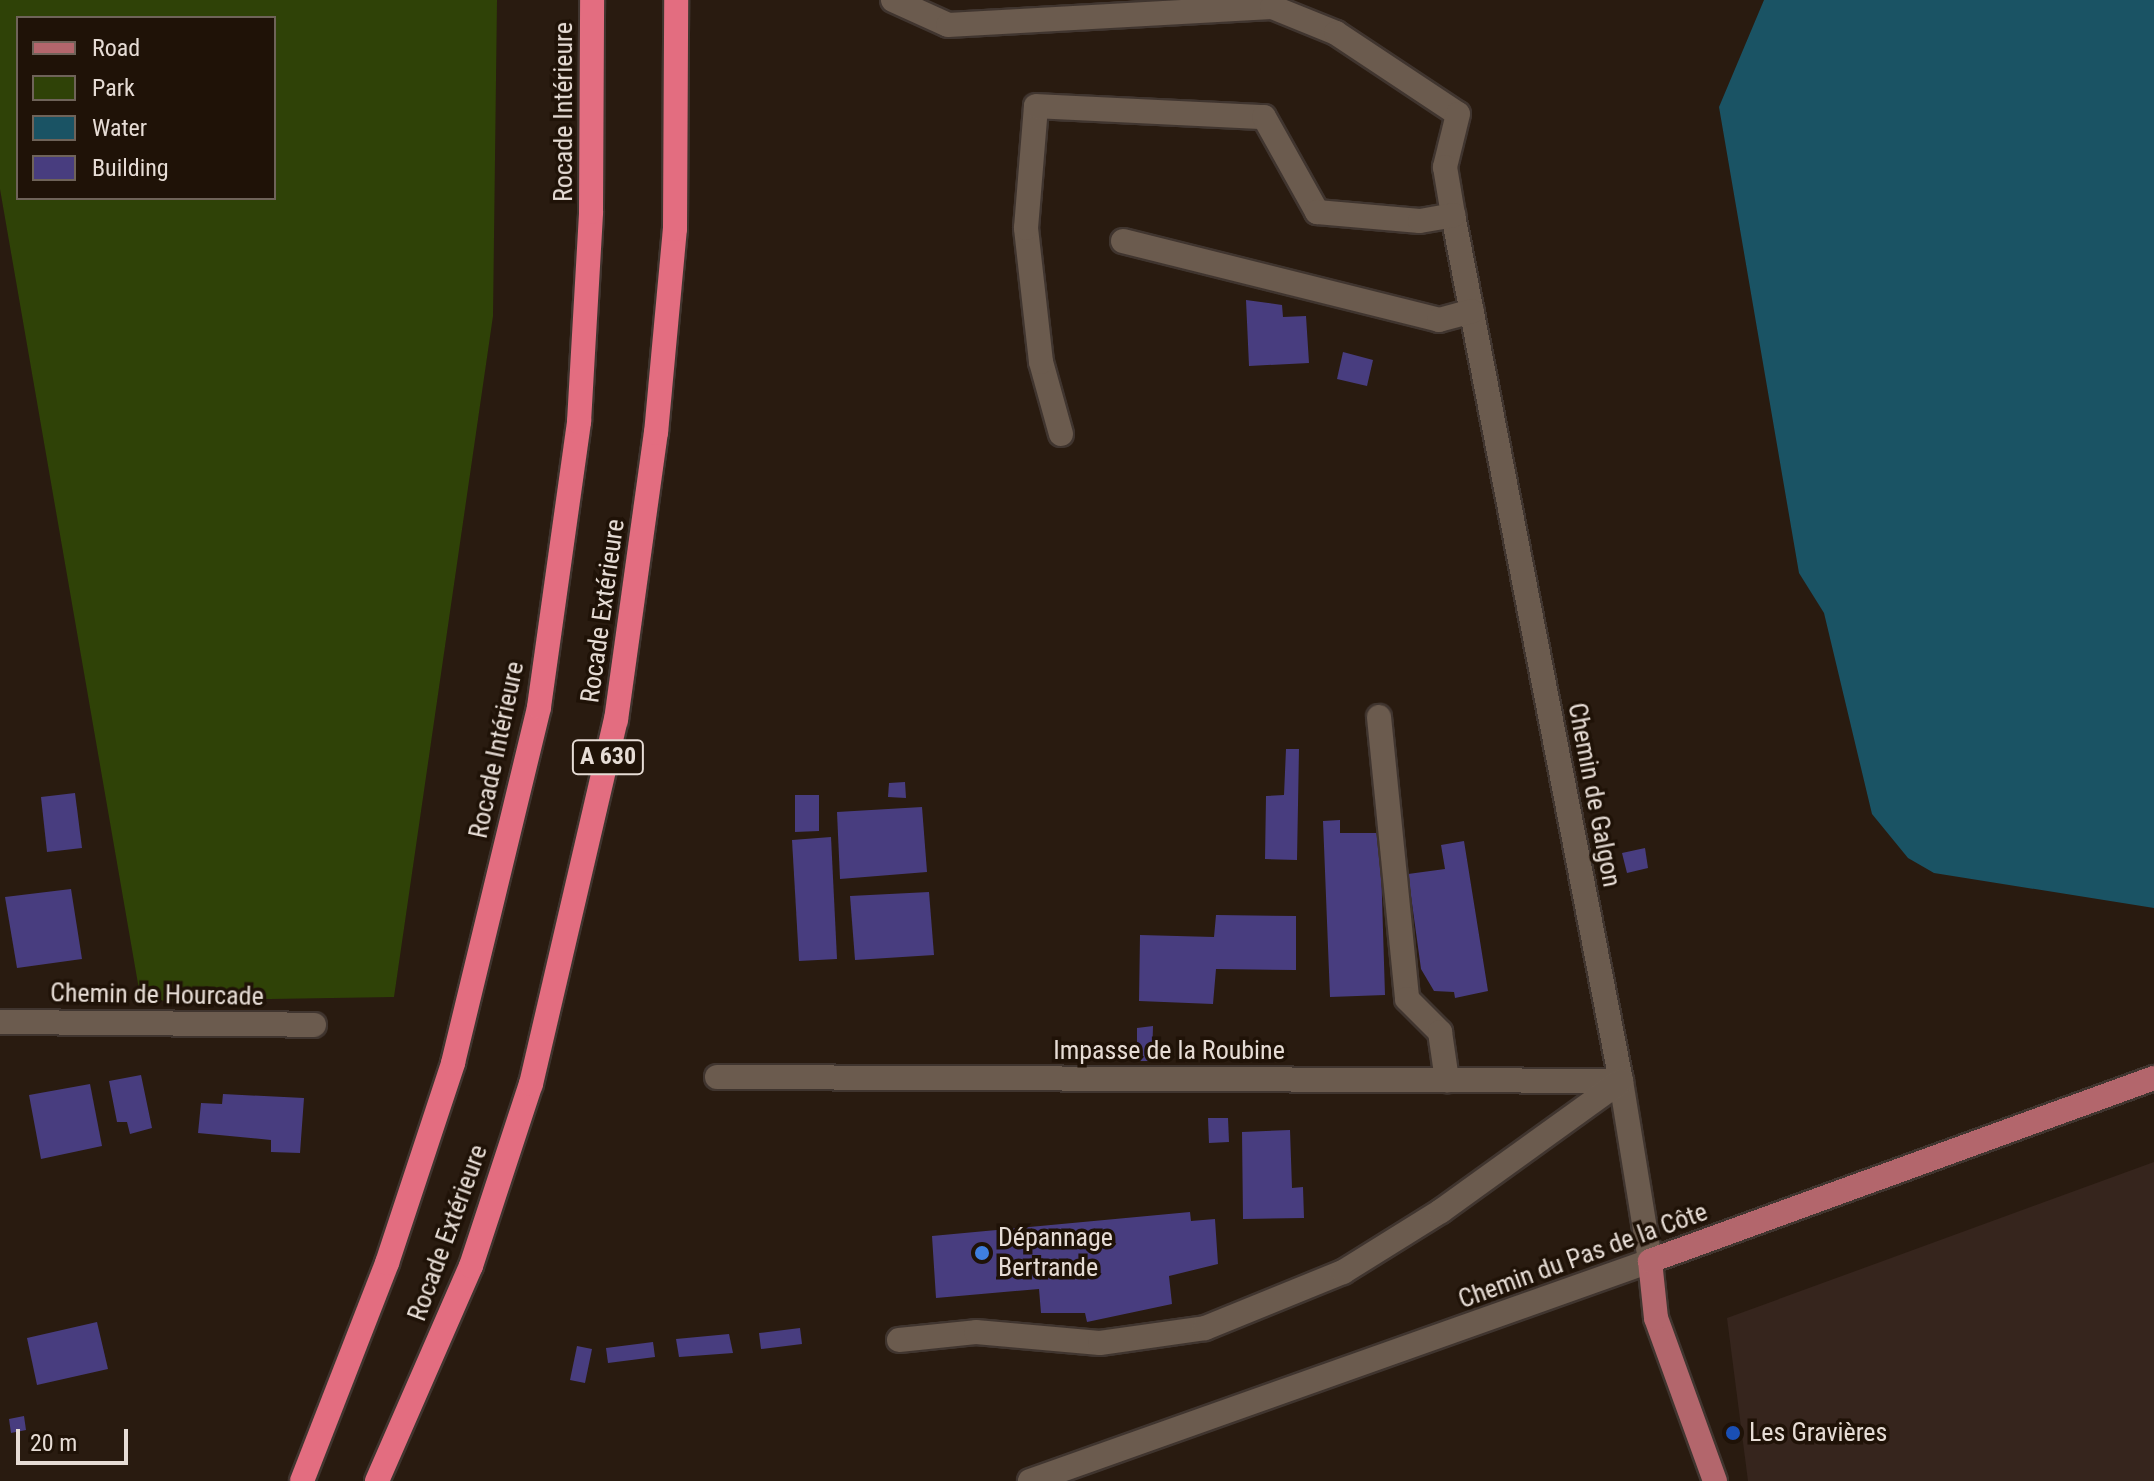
<!DOCTYPE html>
<html>
<head>
<meta charset="utf-8">
<style>
  body { margin:0 }
  #map { position:relative; width:2154px; height:1481px; overflow:hidden; background:#291b10; font-family:"Roboto Condensed",sans-serif }
  div>[style] { position:absolute }
  [style*='--x'] { left:calc(var(--x)*1px); top:calc(var(--y)*1px); width:calc(var(--w)*1px); rotate:calc(var(--a)*1deg) }
  .industrial>* { inset:0; background:#36251d }
  .green>* { inset:0; background:#2f4207 }
  .water>* { inset:0; background:#1a5364 }
  .building>* { inset:0; background:#483d7f }
  .roads { filter:drop-shadow(2px 0 #40352f) drop-shadow(-2px 0 #40352f) drop-shadow(0 2px #40352f) drop-shadow(0 -2px #40352f) }
  .minor>* { height:24px; margin:-12px; padding:0 12px; transform-origin:12px; border-radius:12px; background:#6b5b4e }
  .major>* { height:24px; margin:-12px; padding:0 12px; transform-origin:12px; border-radius:12px; background:#b3666c }
  .highway>* { height:24px; margin:-12px; padding:0 12px; transform-origin:12px; border-radius:12px; background:#e36d80 }
  .dots>* { width:22px; height:22px; translate:-50% -50%; box-sizing:border-box; border:4px solid #1f1207; border-radius:50% }
  span { translate:-50% -50%; white-space:nowrap; text-align:center; line-height:1.15; -webkit-text-stroke:7px #1f1207; paint-order:stroke }
  .shield-label span { padding:2px 6px; background:#1f1207; border:2px solid; border-radius:6px; -webkit-text-stroke-width:0 }
  .shield-label { font-size:24px; color:#e6dcd5; font-weight:700 }
  .street-label { font-size:26px; color:#e6dcd5 }
  .poi-label { font-size:26px; color:#e6dcd5 }
  .left { translate:0 -50%; text-align:left }
  .legend { position:absolute; left:16px; top:16px; width:260px; height:184px; box-sizing:border-box; background:#1f1207; border:2px solid #6f6359; margin:0; padding:10px 14px; list-style:none; font-size:24px; color:#e6dcd5 }
  .legend li { display:flex; align-items:center; gap:16px; height:40px }
  .legend b { width:40px; border:2px solid #6f6359 }
  .scale { position:absolute; left:16px; top:1429px; width:112px; height:36px; box-sizing:border-box; border:4px solid #e6dcd5; border-top:0; padding-left:10px; font-size:24px; line-height:28px; white-space:nowrap; color:#e6dcd5; -webkit-text-stroke:6px #1f1207; paint-order:stroke }
</style>
</head>
<body>
<div id="map">
  <div class="industrial">
    <i style="clip-path:polygon(2154px 1162px,2154px 1481px,1748px 1481px,1727px 1318px)"></i>
  </div>
  <div class="green">
    <i style="clip-path:polygon(evenodd,0 0,497px 0,493px 316px,394px 997px,141px 1001px,0 189px,0 0,18px 18px,274px 18px,274px 198px,18px 198px,18px 18px)"></i>
  </div>
  <div class="water">
    <i style="clip-path:polygon(1764px 0,2154px 0,2154px 908px,1934px 873px,1908px 858px,1872px 814px,1824px 613px,1799px 573px,1719px 107px)"></i>
  </div>
  <div class="building">
    <i style="clip-path:polygon(1246px 300px,1282px 305px,1283px 317px,1306px 316px,1309px 363px,1249px 366px)"></i>
    <i style="clip-path:polygon(1343px 352px,1373px 360px,1367px 386px,1337px 379px)"></i>
    <i style="clip-path:polygon(1286px 749px,1299px 749px,1297px 860px,1265px 859px,1266px 796px,1284px 795px)"></i>
    <i style="clip-path:polygon(905px 782px,906px 798px,888px 797px,889px 783px)"></i>
    <i style="clip-path:polygon(75px 793px,82px 848px,47px 852px,41px 797px)"></i>
    <i style="clip-path:polygon(795px 795px,819px 795px,819px 831px,795px 832px)"></i>
    <i style="clip-path:polygon(922px 807px,927px 872px,840px 879px,837px 812px)"></i>
    <i style="clip-path:polygon(1340px 820px,1340px 833px,1380px 833px,1385px 995px,1330px 997px,1323px 821px)"></i>
    <i style="clip-path:polygon(831px 837px,837px 959px,799px 961px,792px 840px)"></i>
    <i style="clip-path:polygon(1464px 841px,1488px 991px,1455px 998px,1454px 992px,1434px 991px,1421px 969px,1408px 874px,1445px 869px,1441px 845px)"></i>
    <i style="clip-path:polygon(1645px 848px,1648px 868px,1627px 873px,1622px 853px)"></i>
    <i style="clip-path:polygon(71px 889px,82px 959px,17px 968px,5px 897px)"></i>
    <i style="clip-path:polygon(929px 892px,934px 955px,855px 960px,850px 896px)"></i>
    <i style="clip-path:polygon(1216px 915px,1296px 916px,1296px 970px,1216px 969px,1213px 1004px,1139px 1001px,1140px 935px,1214px 937px)"></i>
    <i style="clip-path:polygon(1153px 1026px,1152px 1061px,1137px 1061px,1137px 1028px)"></i>
    <i style="clip-path:polygon(141px 1075px,152px 1128px,130px 1134px,127px 1122px,117px 1122px,109px 1081px)"></i>
    <i style="clip-path:polygon(90px 1084px,102px 1146px,41px 1159px,29px 1095px)"></i>
    <i style="clip-path:polygon(223px 1094px,304px 1098px,300px 1153px,271px 1152px,271px 1140px,198px 1133px,201px 1103px,222px 1104px)"></i>
    <i style="clip-path:polygon(1208px 1118px,1228px 1118px,1229px 1142px,1209px 1143px)"></i>
    <i style="clip-path:polygon(1290px 1130px,1292px 1188px,1303px 1187px,1304px 1218px,1243px 1219px,1242px 1132px)"></i>
    <i style="clip-path:polygon(1190px 1212px,1191px 1221px,1215px 1219px,1218px 1264px,1169px 1276px,1172px 1304px,1087px 1322px,1085px 1313px,1041px 1313px,1039px 1289px,936px 1298px,932px 1236px)"></i>
    <i style="clip-path:polygon(97px 1322px,108px 1369px,37px 1385px,27px 1338px)"></i>
    <i style="clip-path:polygon(800px 1328px,802px 1344px,761px 1349px,759px 1333px)"></i>
    <i style="clip-path:polygon(729px 1334px,733px 1353px,679px 1357px,676px 1339px)"></i>
    <i style="clip-path:polygon(653px 1342px,655px 1357px,608px 1363px,606px 1348px)"></i>
    <i style="clip-path:polygon(577px 1346px,592px 1349px,585px 1383px,570px 1380px)"></i>
    <i style="clip-path:polygon(24px 1416px,26px 1430px,11px 1433px,9px 1419px)"></i>
  </div>
  <div class="roads">
    <div class="minor">
      <i style="--x:893;--y:0;--w:60;--a:24.4"></i>
      <i style="--x:948;--y:25;--w:324;--a:-3.2"></i>
      <i style="--x:1272;--y:7;--w:69;--a:22.1"></i>
      <i style="--x:1336;--y:33;--w:146;--a:33.6"></i>
      <i style="--x:1458;--y:114;--w:55;--a:103.8"></i>
      <i style="--x:1445;--y:167;--w:49;--a:80.5"></i>
      <i style="--x:1453;--y:215;--w:882;--a:79.02"></i>
      <i style="--x:1621;--y:1081;--w:182;--a:80.8"></i>
      <i style="--x:1650;--y:1261;--w:658;--a:160.46"></i>
      <i style="--x:1123;--y:241;--w:326;--a:14"></i>
      <i style="--x:1439;--y:320;--w:34;--a:-15"></i>
      <i style="--x:1061;--y:434;--w:75;--a:-105.5"></i>
      <i style="--x:1041;--y:362;--w:135;--a:-96.4"></i>
      <i style="--x:1026;--y:228;--w:122;--a:-85.3"></i>
      <i style="--x:1036;--y:106;--w:228;--a:2.8"></i>
      <i style="--x:1264;--y:117;--w:109;--a:60.8"></i>
      <i style="--x:1317;--y:212;--w:103;--a:5"></i>
      <i style="--x:1420;--y:221;--w:34;--a:-10"></i>
      <i style="--x:1379;--y:717;--w:283;--a:84.3"></i>
      <i style="--x:1407;--y:999;--w:47;--a:45"></i>
      <i style="--x:1440;--y:1032;--w:49;--a:81.7"></i>
      <i style="--x:0;--y:1022;--w:314;--a:0.5"></i>
      <i style="--x:717;--y:1077;--w:904;--a:0.25"></i>
      <i style="--x:899;--y:1340;--w:77;--a:-5.9"></i>
      <i style="--x:976;--y:1332;--w:124;--a:5.1"></i>
      <i style="--x:1100;--y:1343;--w:106;--a:-8.1"></i>
      <i style="--x:1205;--y:1328;--w:149;--a:-22.1"></i>
      <i style="--x:1343;--y:1272;--w:115;--a:-31.9"></i>
      <i style="--x:1441;--y:1211;--w:222;--a:-35.8"></i>
    </div>
    <div class="major">
      <i style="--x:1715;--y:1481;--w:173;--a:-109.9"></i>
      <i style="--x:1656;--y:1318;--w:57;--a:-96"></i>
      <i style="--x:1650;--y:1261;--w:536;--a:-19.96"></i>
    </div>
    <div class="highway">
      <i style="--x:302;--y:1481;--w:234;--a:-68.7"></i>
      <i style="--x:387;--y:1263;--w:211;--a:-71.7"></i>
      <i style="--x:453;--y:1063;--w:366;--a:-76.4"></i>
      <i style="--x:539;--y:707;--w:288;--a:-82"></i>
      <i style="--x:579;--y:422;--w:210;--a:-86.7"></i>
      <i style="--x:591;--y:212;--w:212;--a:-89.7"></i>
      <i style="--x:377;--y:1481;--w:235;--a:-66.4"></i>
      <i style="--x:471;--y:1266;--w:192;--a:-71.8"></i>
      <i style="--x:531;--y:1084;--w:374;--a:-76.9"></i>
      <i style="--x:616;--y:720;--w:290;--a:-82.1"></i>
      <i style="--x:656;--y:433;--w:205;--a:-84.7"></i>
      <i style="--x:675;--y:229;--w:229;--a:-89.7"></i>
    </div>
  </div>
  <div class="dots">
    <i style="left:982px;top:1253px;background:#3f7fe0"></i>
    <i style="left:1733px;top:1433px;background:#1a4fb4"></i>
  </div>
  <div class="shield-label">
    <span style="left:608px;top:757px">A 630</span>
  </div>
  <div class="street-label">
    <span style="left:564px;top:112px;rotate:-90deg">Rocade Intérieure</span>
    <span style="left:603px;top:611px;rotate:-82deg">Rocade Extérieure</span>
    <span style="left:497px;top:750px;rotate:-78deg">Rocade Intérieure</span>
    <span style="left:1594px;top:795px;rotate:79deg">Chemin de Galgon</span>
    <span style="left:157px;top:995px;rotate:1deg">Chemin de Hourcade</span>
    <span style="left:1169px;top:1051px">Impasse de la Roubine</span>
    <span style="left:448px;top:1233px;rotate:-70deg">Rocade Extérieure</span>
    <span style="left:1583px;top:1256px;rotate:-20deg">Chemin du Pas de la Côte</span>
  </div>
  <div class="poi-label">
    <span class="left" style="left:998px;top:1253px">Dépannage<br>Bertrande</span>
    <span class="left" style="left:1749px;top:1433px">Les Gravières</span>
  </div>
  <ul class="legend">
  <li><b style="height:10px;background:#b3666c"></b>Road</li>
  <li><b style="height:22px;background:#2f4207"></b>Park</li>
  <li><b style="height:22px;background:#1a5364"></b>Water</li>
  <li><b style="height:22px;background:#483d7f"></b>Building</li>
  </ul>
  <div class="scale">20 m</div>
</div>
</body>
</html>
